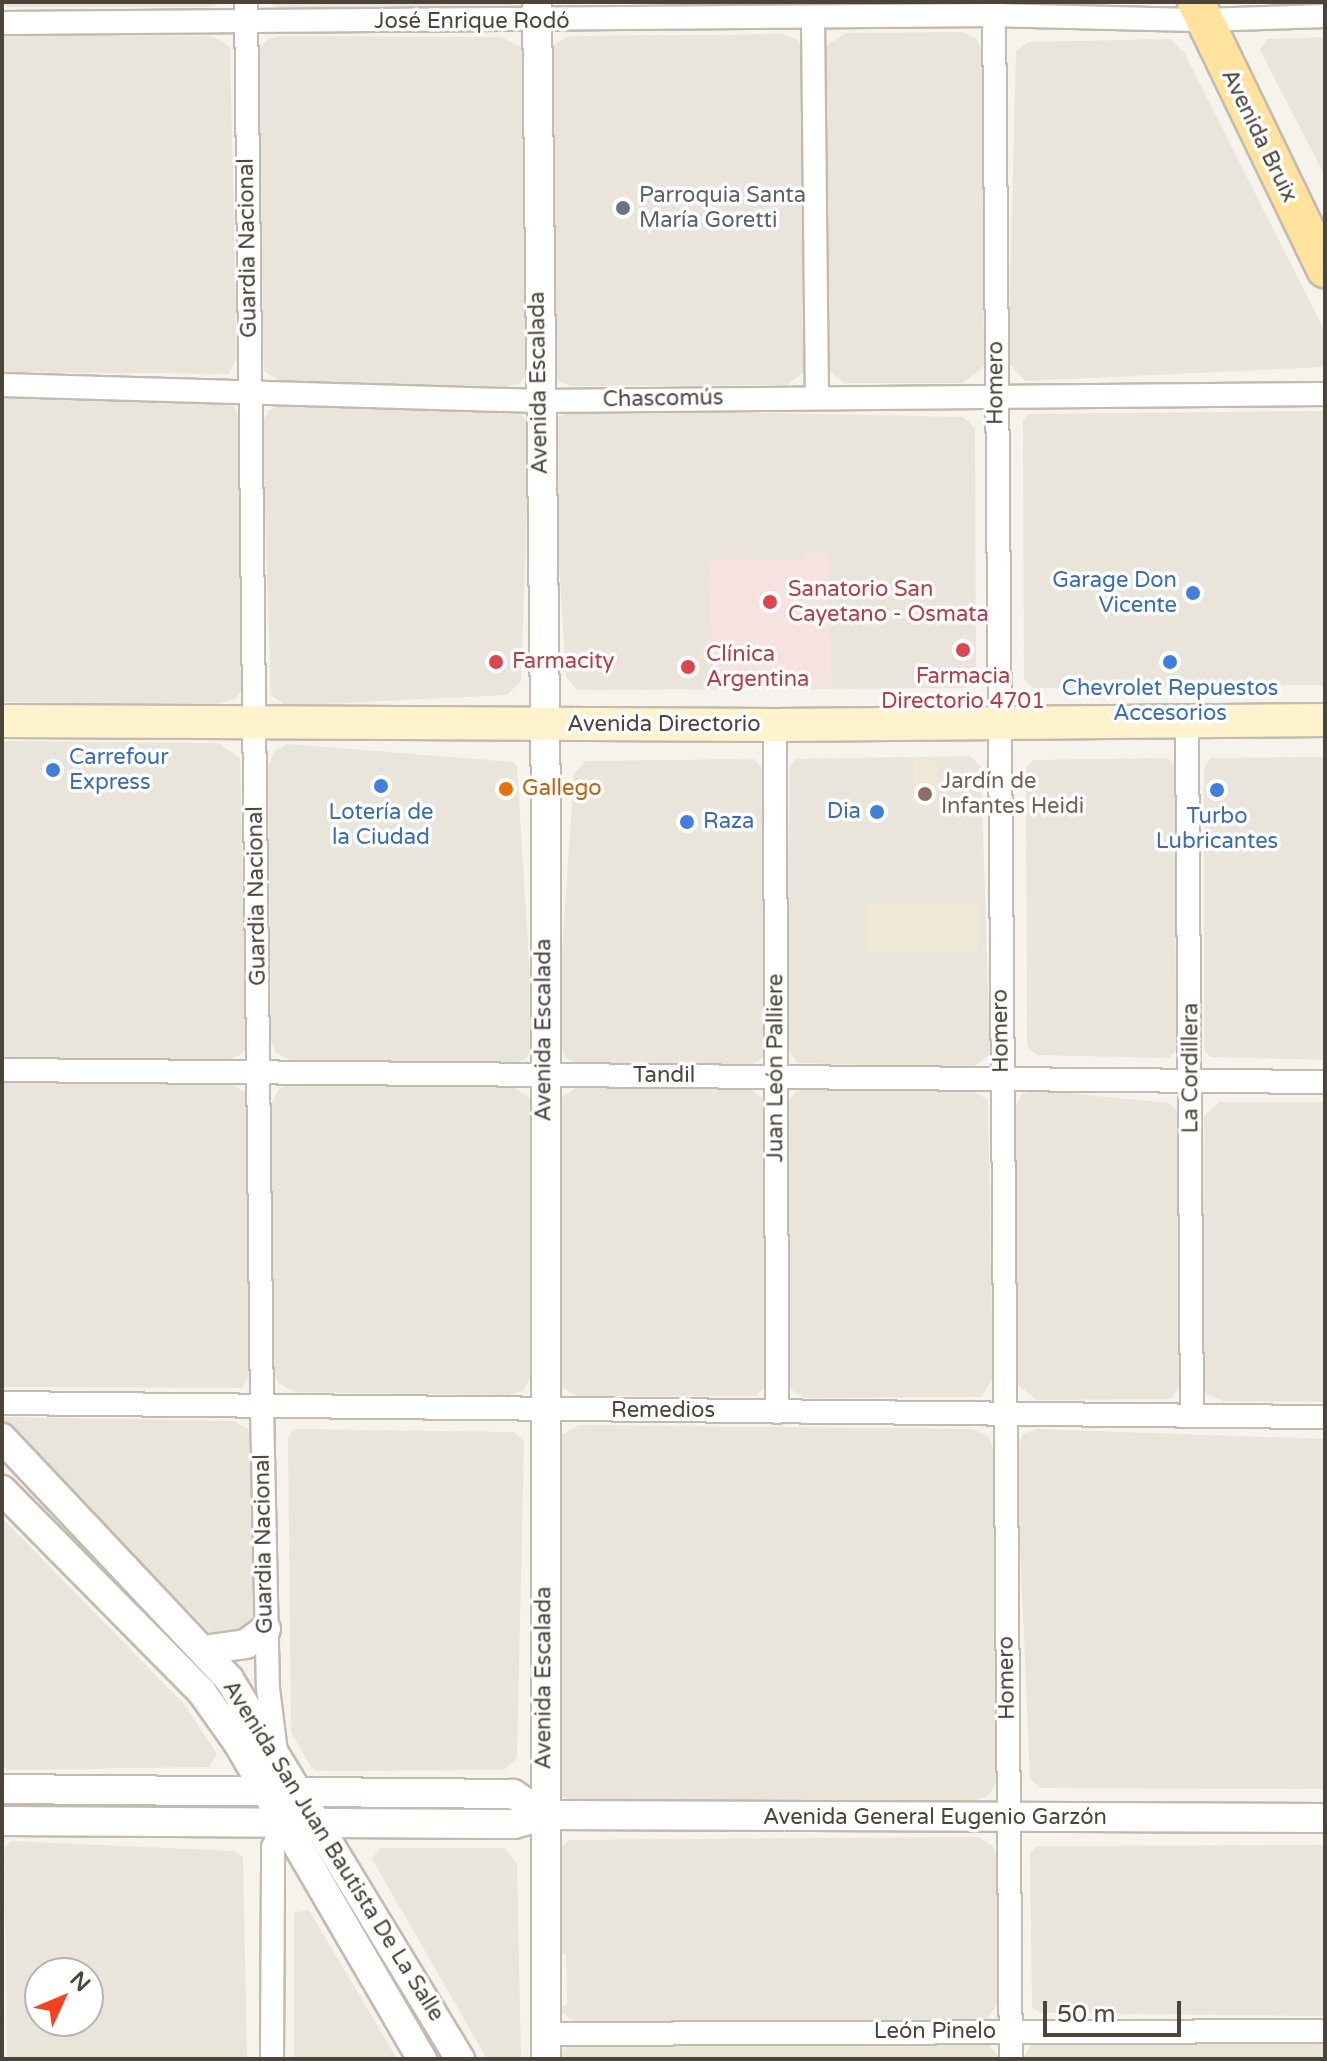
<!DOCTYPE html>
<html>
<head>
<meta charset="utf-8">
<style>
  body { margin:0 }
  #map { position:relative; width:1327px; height:2061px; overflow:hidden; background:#f6f3ec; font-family:"Varela Round",sans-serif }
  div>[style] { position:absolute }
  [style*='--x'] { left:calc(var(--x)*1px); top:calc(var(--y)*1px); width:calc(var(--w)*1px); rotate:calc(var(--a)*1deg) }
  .residential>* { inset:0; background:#eae5da }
  .education>* { inset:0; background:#efe8d6 }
  .medical>* { inset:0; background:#f6e3e0 }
  .green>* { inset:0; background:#d2eab5 }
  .roads { filter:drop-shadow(2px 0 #c2bbae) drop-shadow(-2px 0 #c2bbae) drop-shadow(0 2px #c2bbae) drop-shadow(0 -2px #c2bbae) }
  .minor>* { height:22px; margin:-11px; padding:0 11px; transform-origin:11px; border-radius:11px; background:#fff }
  .tertiary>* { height:28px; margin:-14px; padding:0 14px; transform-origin:14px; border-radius:14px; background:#fff }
  .secondary>* { height:32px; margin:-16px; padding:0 16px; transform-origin:16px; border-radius:16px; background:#fff3cd }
  .primary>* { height:36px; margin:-18px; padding:0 18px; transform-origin:18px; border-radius:18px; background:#ffe39c }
  .dots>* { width:22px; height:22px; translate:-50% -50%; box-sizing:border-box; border:4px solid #fff; border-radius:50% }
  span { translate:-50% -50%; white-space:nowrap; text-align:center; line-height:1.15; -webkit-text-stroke:7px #fff; paint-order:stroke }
  .street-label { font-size:22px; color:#4b4439 }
  .worship-label { font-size:22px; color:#5b616d }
  .left { translate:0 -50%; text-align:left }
  .shop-label { font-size:22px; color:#366cbe }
  .right { translate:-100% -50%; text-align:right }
  .health-label { font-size:22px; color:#be3a42 }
  .education-label { font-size:22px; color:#785e54 }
  .food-label { font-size:22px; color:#c56008 }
  .frame { position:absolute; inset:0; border:4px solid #4b4439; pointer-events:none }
  .north { position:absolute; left:24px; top:1957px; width:80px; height:80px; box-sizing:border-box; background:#fff; border:2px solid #b7b4b0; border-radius:50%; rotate:46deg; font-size:22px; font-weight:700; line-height:32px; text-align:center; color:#4b4439 }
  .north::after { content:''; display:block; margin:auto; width:28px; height:36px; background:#fc3f1d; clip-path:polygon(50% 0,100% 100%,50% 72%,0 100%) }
  .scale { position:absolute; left:1043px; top:2001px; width:138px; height:36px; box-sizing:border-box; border:4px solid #4b4439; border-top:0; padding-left:10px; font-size:24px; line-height:28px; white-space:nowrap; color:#4b4439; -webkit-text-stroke:6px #fff; paint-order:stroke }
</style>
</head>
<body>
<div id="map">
  <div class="residential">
    <i style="clip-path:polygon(2px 2px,223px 2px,212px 7px,7px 7px)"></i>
    <i style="clip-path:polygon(264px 2px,517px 2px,503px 8px,278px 7px)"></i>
    <i style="clip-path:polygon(963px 32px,977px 39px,982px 52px,984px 366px,963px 383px,844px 383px,826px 368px,824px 47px,846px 33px)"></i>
    <i style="clip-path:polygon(2px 33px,212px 36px,230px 47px,237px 358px,229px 374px,2px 372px)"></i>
    <i style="clip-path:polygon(782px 34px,797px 39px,804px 51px,805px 372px,786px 385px,572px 386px,560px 382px,555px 376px,550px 47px,569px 36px)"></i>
    <i style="clip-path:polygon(279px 36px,501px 37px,521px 47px,525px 55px,528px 372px,520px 383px,507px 387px,281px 382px,264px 371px,257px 53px,268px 39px)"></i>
    <i style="clip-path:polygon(1325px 37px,1325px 176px,1260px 50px,1267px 39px)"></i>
    <i style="clip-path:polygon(1170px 39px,1184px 52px,1325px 332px,1325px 367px,1025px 381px,1008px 362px,1016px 52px,1028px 42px)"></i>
    <i style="clip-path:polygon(2px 395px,225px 401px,234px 406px,240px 420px,244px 686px,236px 698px,220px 704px,2px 702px)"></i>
    <i style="clip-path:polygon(282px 404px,512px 410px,523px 416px,530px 428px,521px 681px,507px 695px,302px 705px,283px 704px,271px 695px,262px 423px,269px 410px)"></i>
    <i style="clip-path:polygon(575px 409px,963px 417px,975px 428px,976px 676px,966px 688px,577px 690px,566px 677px,551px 433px,557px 418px)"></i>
    <i style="clip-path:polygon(1325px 411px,1325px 685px,1033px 688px,1024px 680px,1023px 421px,1028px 414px)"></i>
    <i style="clip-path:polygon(2px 741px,218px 743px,240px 758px,247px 1045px,242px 1054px,228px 1060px,2px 1058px)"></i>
    <i style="clip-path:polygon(288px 744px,513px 762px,517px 767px,534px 1041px,527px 1058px,512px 1064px,292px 1061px,276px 1053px,271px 1041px,268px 765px,275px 751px)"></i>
    <i style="clip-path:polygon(970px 756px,981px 767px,990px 1055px,971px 1068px,797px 1063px,785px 1045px,790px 766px,797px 759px)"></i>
    <i style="clip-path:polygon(1325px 757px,1325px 1060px,1211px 1057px,1204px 1050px,1204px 769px,1210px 758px)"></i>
    <i style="clip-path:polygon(1168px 758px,1175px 766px,1176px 1051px,1169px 1058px,1037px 1055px,1027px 1046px,1026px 768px,1033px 760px)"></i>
    <i style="clip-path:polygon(754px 759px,762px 768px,768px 1044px,763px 1058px,748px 1066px,582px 1064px,567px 1059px,556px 1038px,574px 774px,586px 761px)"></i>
    <i style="clip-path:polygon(2px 1081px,229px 1083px,246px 1093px,251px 1372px,242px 1388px,2px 1387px)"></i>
    <i style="clip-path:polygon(292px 1084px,511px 1086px,530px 1098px,533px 1372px,523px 1391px,509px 1395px,295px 1392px,278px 1383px,274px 1372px,271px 1104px,279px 1089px)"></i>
    <i style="clip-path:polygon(579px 1086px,748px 1088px,766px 1100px,766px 1386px,756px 1396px,576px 1396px,558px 1384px,559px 1099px)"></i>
    <i style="clip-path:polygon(806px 1088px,972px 1090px,988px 1100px,993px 1378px,981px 1397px,804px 1398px,788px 1388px,785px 1106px,795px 1092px)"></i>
    <i style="clip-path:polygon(1035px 1090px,1169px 1103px,1177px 1111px,1184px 1380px,1171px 1399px,1037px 1400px,1017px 1384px,1014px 1109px,1022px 1094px)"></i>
    <i style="clip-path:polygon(1219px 1102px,1325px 1102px,1325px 1402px,1222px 1401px,1207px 1394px,1201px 1383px,1204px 1116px)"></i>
    <i style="clip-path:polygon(3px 1417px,233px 1421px,247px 1428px,252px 1440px,256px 1618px,252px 1628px,218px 1638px,212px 1634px,2px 1428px)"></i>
    <i style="clip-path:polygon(579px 1425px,973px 1429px,988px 1436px,994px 1450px,997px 1781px,989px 1795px,977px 1800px,574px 1801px,563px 1797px,559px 1792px,560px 1436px)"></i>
    <i style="clip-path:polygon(294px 1429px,515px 1432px,524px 1442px,517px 1758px,504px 1770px,317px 1771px,311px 1767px,291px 1732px,288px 1438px)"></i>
    <i style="clip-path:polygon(1037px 1429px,1325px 1439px,1325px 1789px,1041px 1788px,1030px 1779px,1016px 1449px,1023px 1434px)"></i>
    <i style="clip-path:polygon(2px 1518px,184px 1704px,217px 1754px,209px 1767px,7px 1770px,2px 1765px)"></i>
    <i style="clip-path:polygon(978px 1837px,993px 1846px,997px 1858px,999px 2002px,986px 2021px,576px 2024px,558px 2008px,567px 2004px,566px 1954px,558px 1955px,560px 1848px,569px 1840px)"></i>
    <i style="clip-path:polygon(evenodd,12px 1841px,234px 1851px,243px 1857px,247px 2059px,7px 2059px,4px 1849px,12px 1841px,40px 1973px,88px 1973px,88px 2021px,40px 2021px,40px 1973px)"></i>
    <i style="clip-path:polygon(1325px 1845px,1325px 2016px,1041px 2013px,1032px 2007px,1030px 1852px,1037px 1846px)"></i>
    <i style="clip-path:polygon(380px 1848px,505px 1848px,517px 1864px,521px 2059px,487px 2059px,372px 1859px)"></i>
    <i style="clip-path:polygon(309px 1910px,397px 2059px,294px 2059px,294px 1913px)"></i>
    <i style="clip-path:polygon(1325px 2039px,1325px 2059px,1022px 2059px,1033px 2042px)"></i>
    <i style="clip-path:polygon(986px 2041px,1000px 2059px,559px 2059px,566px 2044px)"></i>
  </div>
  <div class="education">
    <i style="clip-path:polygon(913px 757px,937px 757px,937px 808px,913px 808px)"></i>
    <i style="clip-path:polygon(866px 903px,978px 903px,978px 951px,867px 952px)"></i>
  </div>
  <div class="medical">
    <i style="clip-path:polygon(806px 553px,829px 553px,831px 687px,712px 689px,710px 560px,806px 559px)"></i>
  </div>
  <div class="green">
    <i style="clip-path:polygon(19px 1800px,201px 1804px,202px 1807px,15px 1812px)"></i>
  </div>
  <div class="roads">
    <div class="minor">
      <i style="--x:246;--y:2;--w:1404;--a:89.35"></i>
      <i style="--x:262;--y:1406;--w:282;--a:88.8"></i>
      <i style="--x:268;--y:1688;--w:64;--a:82.9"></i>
      <i style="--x:994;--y:2;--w:2057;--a:89.53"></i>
      <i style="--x:813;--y:19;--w:376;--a:89.4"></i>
      <i style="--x:2;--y:23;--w:992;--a:-0.46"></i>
      <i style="--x:994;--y:15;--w:210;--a:1.4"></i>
      <i style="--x:1204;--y:20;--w:121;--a:-1.9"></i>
      <i style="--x:2;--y:385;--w:537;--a:1.71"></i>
      <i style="--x:539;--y:401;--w:786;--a:-0.51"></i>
      <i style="--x:1187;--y:723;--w:691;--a:89.59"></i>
      <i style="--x:775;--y:725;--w:687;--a:89.83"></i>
      <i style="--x:2;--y:1070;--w:1323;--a:0.52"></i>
      <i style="--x:2;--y:1403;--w:1323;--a:0.61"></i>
      <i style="--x:545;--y:2034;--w:780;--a:-0.22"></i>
      <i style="--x:272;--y:2059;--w:212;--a:-89.7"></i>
      <i style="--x:273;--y:1847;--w:28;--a:-64"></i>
    </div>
    <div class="tertiary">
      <i style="--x:537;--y:2;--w:804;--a:89.36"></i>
      <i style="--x:546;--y:806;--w:1253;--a:90"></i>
      <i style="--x:2;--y:1438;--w:331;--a:46.7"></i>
      <i style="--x:229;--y:1679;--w:445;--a:58.7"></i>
      <i style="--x:2;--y:1490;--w:283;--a:45.3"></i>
      <i style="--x:201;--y:1691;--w:64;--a:54.6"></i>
      <i style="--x:238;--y:1743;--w:366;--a:59.8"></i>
      <i style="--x:203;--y:1650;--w:43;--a:-7.9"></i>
      <i style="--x:246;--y:1644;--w:25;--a:-37"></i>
      <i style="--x:2;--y:1789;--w:511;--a:0.56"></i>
      <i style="--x:513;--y:1794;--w:38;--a:33"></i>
      <i style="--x:2;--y:1821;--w:512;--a:0.34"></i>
      <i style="--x:514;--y:1824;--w:32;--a:-16"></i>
      <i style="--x:545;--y:1815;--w:780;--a:0.22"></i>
    </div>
    <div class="secondary">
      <i style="--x:2;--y:721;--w:773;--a:0.3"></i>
      <i style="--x:775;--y:725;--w:550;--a:-0.52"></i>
    </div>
    <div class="primary">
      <i style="--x:1196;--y:2;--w:297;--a:64.2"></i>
    </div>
  </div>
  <div class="dots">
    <i style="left:623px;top:208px;background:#6b7280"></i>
    <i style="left:1193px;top:593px;background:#3f7fe0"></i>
    <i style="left:770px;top:602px;background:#e0444e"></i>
    <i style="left:963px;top:650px;background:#e0444e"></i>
    <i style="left:496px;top:662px;background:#e0444e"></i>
    <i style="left:1170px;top:662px;background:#3f7fe0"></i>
    <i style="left:688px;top:667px;background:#e0444e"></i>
    <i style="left:53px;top:770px;background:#3f7fe0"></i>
    <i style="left:381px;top:786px;background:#3f7fe0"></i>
    <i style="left:506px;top:789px;background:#e8710a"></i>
    <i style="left:1217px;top:790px;background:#3f7fe0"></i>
    <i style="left:925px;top:794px;background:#8d6e63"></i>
    <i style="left:877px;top:812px;background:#3f7fe0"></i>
    <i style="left:687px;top:822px;background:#3f7fe0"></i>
  </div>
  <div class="street-label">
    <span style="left:472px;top:22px">José Enrique Rodó</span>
    <span style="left:1259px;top:136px;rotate:64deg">Avenida Bruix</span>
    <span style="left:248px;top:248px;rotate:-91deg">Guardia Nacional</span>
    <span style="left:539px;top:383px;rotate:-91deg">Avenida Escalada</span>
    <span style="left:996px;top:383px;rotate:-90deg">Homero</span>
    <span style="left:663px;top:399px;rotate:-1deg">Chascomús</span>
    <span style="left:664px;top:725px">Avenida Directorio</span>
    <span style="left:257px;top:896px;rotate:-91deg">Guardia Nacional</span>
    <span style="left:544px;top:1030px;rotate:-90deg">Avenida Escalada</span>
    <span style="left:1001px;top:1031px;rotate:-91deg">Homero</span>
    <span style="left:776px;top:1068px;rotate:-90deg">Juan León Palliere</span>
    <span style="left:1191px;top:1068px;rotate:-90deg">La Cordillera</span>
    <span style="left:664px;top:1076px">Tandil</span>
    <span style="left:663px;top:1411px">Remedios</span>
    <span style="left:264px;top:1544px;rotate:-91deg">Guardia Nacional</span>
    <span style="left:544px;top:1678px;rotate:-90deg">Avenida Escalada</span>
    <span style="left:1007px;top:1678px;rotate:-91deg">Homero</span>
    <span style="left:935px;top:1818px">Avenida General Eugenio Garzón</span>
    <span style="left:333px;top:1851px;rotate:58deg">Avenida San Juan Bautista De La Salle</span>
    <span style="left:935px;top:2032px">León Pinelo</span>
  </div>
  <div class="worship-label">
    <span class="left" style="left:639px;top:208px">Parroquia Santa<br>María Goretti</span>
  </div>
  <div class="shop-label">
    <span class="right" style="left:1177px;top:593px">Garage Don<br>Vicente</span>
    <span style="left:1170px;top:701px">Chevrolet Repuestos<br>Accesorios</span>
    <span class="left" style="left:69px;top:770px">Carrefour<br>Express</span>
    <span style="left:381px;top:825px">Lotería de<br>la Ciudad</span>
    <span class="right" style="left:861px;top:812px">Dia</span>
    <span style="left:1217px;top:829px">Turbo<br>Lubricantes</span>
    <span class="left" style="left:703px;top:822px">Raza</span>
  </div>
  <div class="health-label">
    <span class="left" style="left:788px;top:602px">Sanatorio San<br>Cayetano - Osmata</span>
    <span class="left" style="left:706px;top:667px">Clínica<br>Argentina</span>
    <span class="left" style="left:512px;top:662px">Farmacity</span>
    <span style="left:963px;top:689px">Farmacia<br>Directorio 4701</span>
  </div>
  <div class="education-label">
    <span class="left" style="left:941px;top:794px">Jardín de<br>Infantes Heidi</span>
  </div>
  <div class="food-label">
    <span class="left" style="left:522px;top:789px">Gallego</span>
  </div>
  <div class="frame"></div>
  <div class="north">N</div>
  <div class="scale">50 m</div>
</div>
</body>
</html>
